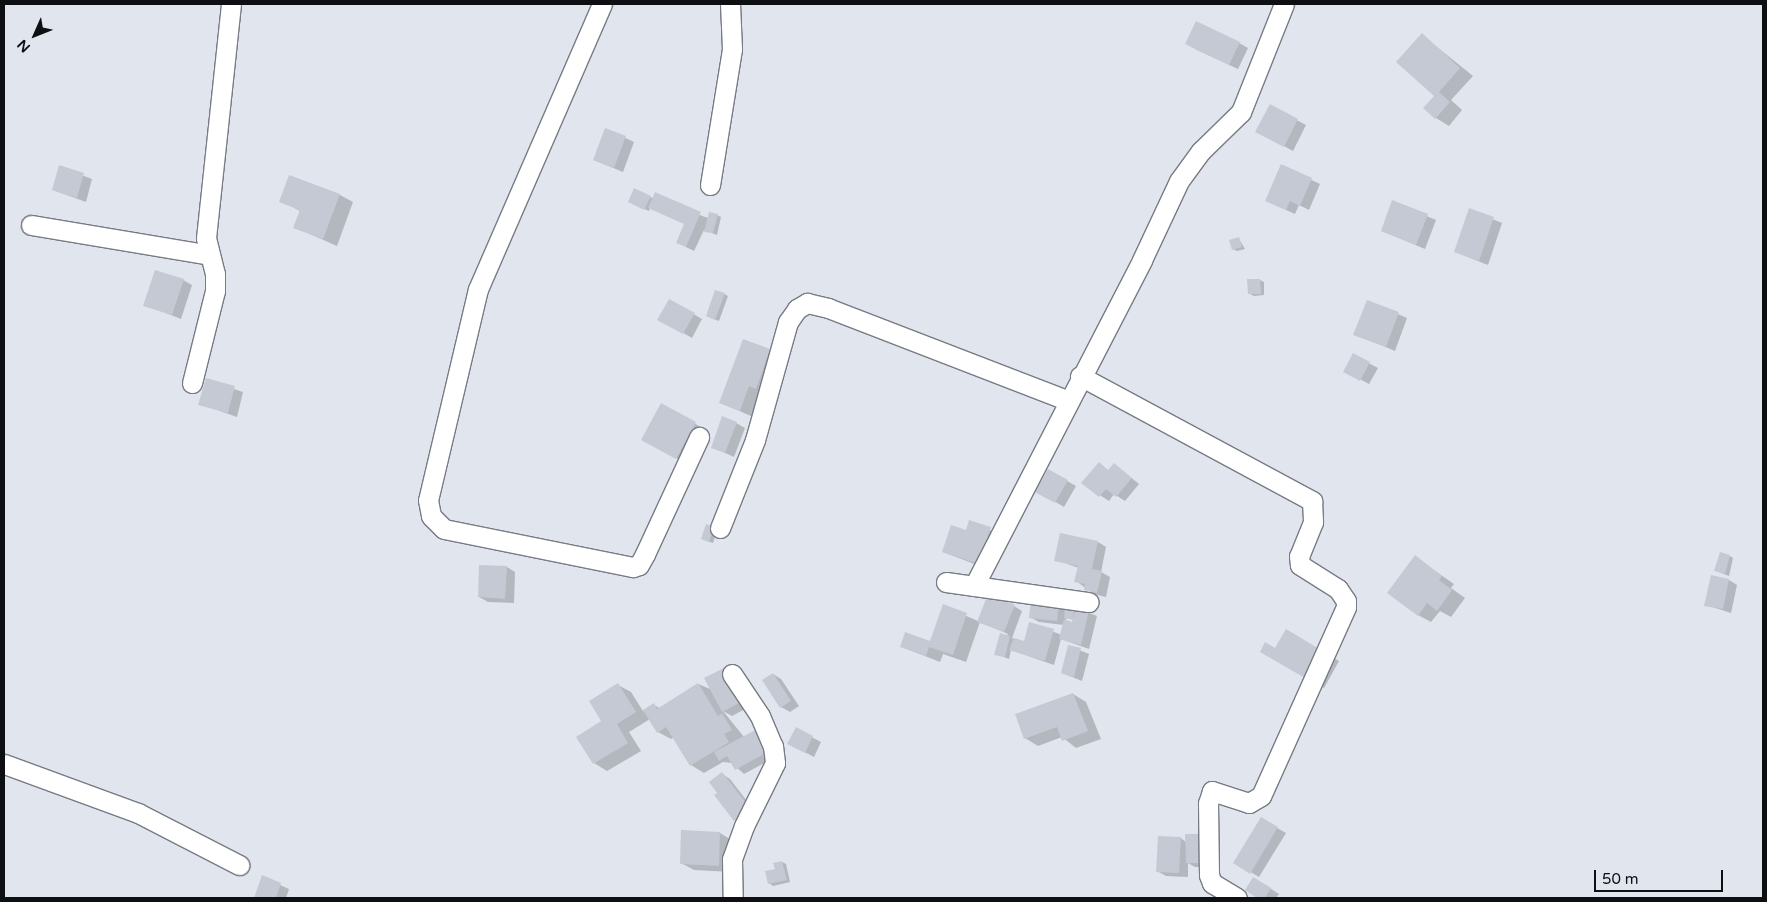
<!DOCTYPE html>
<html>
<head>
<meta charset="utf-8">
<style>
  body { margin:0 }
  #map { position:relative; width:1767px; height:902px; overflow:hidden; background:#e0e5ee; font-family:"Varela Round",sans-serif }
  div>[style] { position:absolute }
  [style*='--x'] { left:calc(var(--x)*1px); top:calc(var(--y)*1px); width:calc(var(--w)*1px); rotate:calc(var(--a)*1deg) }
  .shadow>* { inset:0; background:#0003 }
  .building>* { inset:0; background:#c5c9d3 }
  .roads { filter:drop-shadow(1px 0 #777b84) drop-shadow(-1px 0 #777b84) drop-shadow(0 1px #777b84) drop-shadow(0 -1px #777b84) }
  .minor>* { height:19px; margin:-9.5px; padding:0 9.5px; transform-origin:9.5px; border-radius:9.5px; background:#fff }
  span { translate:-50% -50%; white-space:nowrap; text-align:center; line-height:1.15; -webkit-text-stroke:4px #e0e5ee; paint-order:stroke }
  .frame { position:absolute; inset:0; border:5px solid #0e0f13; pointer-events:none }
  .north { position:absolute; left:10px; top:10px; width:50px; height:50px; -webkit-text-stroke:4px #e0e5ee; paint-order:stroke; rotate:226deg; font-size:14px; font-weight:700; line-height:20px; text-align:center; color:#0e0f13 }
  .north::after { content:''; display:block; margin:auto; width:18px; height:22px; background:#0e0f13; clip-path:polygon(50% 0,100% 100%,50% 72%,0 100%) }
  .scale { position:absolute; left:1594px; top:870px; width:129px; height:22px; box-sizing:border-box; border:2px solid #0e0f13; border-top:0; padding-left:6px; font-size:15px; line-height:18px; white-space:nowrap; color:#0e0f13; -webkit-text-stroke:4px #e0e5ee; paint-order:stroke }
</style>
</head>
<body>
<div id="map">
  <div class="shadow">
    <i style="clip-path:polygon(1422px 35px,1473px 76px,1451px 100px,1462px 110px,1449px 126px,1436px 118px,1436px 96px)"></i>
    <i style="clip-path:polygon(1239px 43px,1248px 48px,1238px 69px,1195px 49px)"></i>
    <i style="clip-path:polygon(1270px 106px,1306px 125px,1293px 151px,1266px 136px)"></i>
    <i style="clip-path:polygon(606px 129px,634px 142px,623px 172px,594px 160px)"></i>
    <i style="clip-path:polygon(1281px 166px,1320px 184px,1309px 210px,1299px 205px,1295px 214px,1275px 205px)"></i>
    <i style="clip-path:polygon(60px 167px,92px 179px,86px 202px,53px 190px)"></i>
    <i style="clip-path:polygon(340px 195px,353px 202px,337px 246px,294px 227px,300px 211px,281px 201px)"></i>
    <i style="clip-path:polygon(650px 197px,708px 218px,717px 215px,721px 217px,717px 235px,704px 230px,694px 251px,686px 247px,678px 242px,685px 224px,650px 208px,649px 211px,633px 204px)"></i>
    <i style="clip-path:polygon(1393px 202px,1436px 220px,1425px 249px,1382px 231px)"></i>
    <i style="clip-path:polygon(1470px 210px,1502px 223px,1488px 265px,1455px 252px)"></i>
    <i style="clip-path:polygon(1239px 239px,1245px 249px,1237px 251px,1233px 249px)"></i>
    <i style="clip-path:polygon(183px 280px,192px 285px,181px 319px,145px 305px)"></i>
    <i style="clip-path:polygon(1260px 280px,1264px 282px,1264px 295px,1254px 296px,1250px 294px)"></i>
    <i style="clip-path:polygon(724px 294px,728px 296px,719px 321px,711px 318px)"></i>
    <i style="clip-path:polygon(669px 300px,702px 319px,692px 338px,659px 319px)"></i>
    <i style="clip-path:polygon(1367px 301px,1407px 318px,1395px 351px,1355px 334px)"></i>
    <i style="clip-path:polygon(743px 341px,783px 358px,753px 417px,721px 403px)"></i>
    <i style="clip-path:polygon(1353px 355px,1378px 368px,1369px 384px,1345px 371px)"></i>
    <i style="clip-path:polygon(206px 380px,243px 392px,237px 417px,200px 404px)"></i>
    <i style="clip-path:polygon(662px 405px,708px 431px,689px 465px,656px 447px)"></i>
    <i style="clip-path:polygon(736px 423px,745px 428px,734px 457px,712px 447px)"></i>
    <i style="clip-path:polygon(1114px 464px,1139px 484px,1125px 501px,1114px 494px,1109px 501px,1095px 492px)"></i>
    <i style="clip-path:polygon(1049px 471px,1076px 486px,1064px 507px,1037px 491px)"></i>
    <i style="clip-path:polygon(970px 522px,1004px 536px,993px 571px,943px 552px,967px 532px)"></i>
    <i style="clip-path:polygon(707px 526px,717px 530px,713px 543px,707px 541px)"></i>
    <i style="clip-path:polygon(1098px 542px,1106px 547px,1101px 572px,1110px 577px,1106px 597px,1094px 594px,1076px 581px,1079px 568px,1056px 560px)"></i>
    <i style="clip-path:polygon(1730px 556px,1733px 558px,1729px 576px,1716px 571px)"></i>
    <i style="clip-path:polygon(1415px 557px,1454px 584px,1451px 588px,1465px 598px,1451px 617px,1440px 611px,1431px 622px,1418px 615px)"></i>
    <i style="clip-path:polygon(507px 567px,515px 572px,514px 603px,488px 602px,479px 597px)"></i>
    <i style="clip-path:polygon(1729px 580px,1737px 585px,1731px 613px,1706px 605px)"></i>
    <i style="clip-path:polygon(evenodd,1032px 601px,1076px 611px,1077px 608px,1097px 616px,1089px 649px,1061px 639px,1054px 665px,1011px 650px,1009px 659px,996px 654px,1008px 634px,980px 622px,966px 662px,943px 654px,940px 662px,902px 647px,931px 643px,943px 606px,978px 621px,1014px 606px,1022px 611px,1012px 638px,1024px 643px,1030px 623px,1062px 635px,1064px 625px,1039px 622px,1030px 617px,1032px 601px,1066px 618px,1074px 620px,1073px 623px,1066px 621px,1066px 618px)"></i>
    <i style="clip-path:polygon(1286px 631px,1339px 661px,1324px 688px,1261px 651px,1275px 650px)"></i>
    <i style="clip-path:polygon(1069px 646px,1089px 654px,1082px 681px,1062px 673px)"></i>
    <i style="clip-path:polygon(773px 674px,781px 679px,799px 706px,790px 712px,781px 707px)"></i>
    <i style="clip-path:polygon(698px 684px,751px 706px,732px 716px,723px 711px,744px 737px,779px 755px,744px 774px,732px 763px,723px 762px,704px 773px,691px 765px,674px 737px,671px 739px,658px 732px,650px 719px,629px 732px,641px 751px,607px 771px,594px 763px,578px 737px,603px 721px,618px 685px,631px 692px,643px 711px,654px 705px,661px 709px)"></i>
    <i style="clip-path:polygon(1073px 694px,1086px 702px,1101px 739px,1076px 748px,1062px 737px,1038px 746px,1025px 738px)"></i>
    <i style="clip-path:polygon(796px 729px,821px 742px,814px 757px,797px 748px)"></i>
    <i style="clip-path:polygon(722px 774px,730px 779px,757px 814px,743px 825px,735px 820px,719px 793px)"></i>
    <i style="clip-path:polygon(1261px 819px,1286px 833px,1259px 877px,1235px 863px)"></i>
    <i style="clip-path:polygon(682px 831px,720px 833px,733px 841px,732px 872px,694px 870px,681px 863px)"></i>
    <i style="clip-path:polygon(1159px 837px,1181px 838px,1216px 867px,1195px 867px,1188px 863px,1188px 877px,1166px 876px,1157px 871px)"></i>
    <i style="clip-path:polygon(782px 862px,786px 864px,790px 882px,773px 886px,769px 883px)"></i>
    <i style="clip-path:polygon(262px 877px,289px 889px,286px 898px,255px 898px)"></i>
    <i style="clip-path:polygon(1254px 878px,1279px 894px,1276px 898px,1260px 898px,1246px 890px)"></i>
  </div>
  <div class="building">
    <i style="clip-path:polygon(1196px 21px,1240px 42px,1229px 65px,1185px 44px)"></i>
    <i style="clip-path:polygon(1422px 33px,1460px 68px,1439px 92px,1450px 102px,1435px 119px,1423px 108px,1434px 96px,1396px 62px)"></i>
    <i style="clip-path:polygon(1270px 104px,1298px 119px,1284px 147px,1255px 132px)"></i>
    <i style="clip-path:polygon(605px 128px,626px 136px,614px 168px,593px 160px)"></i>
    <i style="clip-path:polygon(1281px 164px,1312px 178px,1300px 206px,1290px 201px,1286px 210px,1265px 201px)"></i>
    <i style="clip-path:polygon(59px 165px,84px 173px,77px 198px,52px 190px)"></i>
    <i style="clip-path:polygon(289px 175px,340px 194px,323px 239px,293px 228px,300px 210px,279px 202px)"></i>
    <i style="clip-path:polygon(634px 188px,651px 196px,644px 210px,628px 202px)"></i>
    <i style="clip-path:polygon(655px 192px,701px 212px,686px 247px,676px 243px,684px 224px,648px 208px)"></i>
    <i style="clip-path:polygon(1392px 200px,1428px 214px,1416px 245px,1381px 231px)"></i>
    <i style="clip-path:polygon(1469px 208px,1494px 217px,1479px 261px,1454px 252px)"></i>
    <i style="clip-path:polygon(709px 212px,718px 214px,713px 233px,704px 232px)"></i>
    <i style="clip-path:polygon(1239px 237px,1242px 247px,1232px 250px,1229px 240px)"></i>
    <i style="clip-path:polygon(155px 270px,184px 279px,172px 315px,143px 306px)"></i>
    <i style="clip-path:polygon(1247px 279px,1260px 279px,1261px 294px,1248px 294px)"></i>
    <i style="clip-path:polygon(715px 290px,725px 293px,715px 320px,706px 316px)"></i>
    <i style="clip-path:polygon(669px 299px,695px 313px,683px 334px,657px 320px)"></i>
    <i style="clip-path:polygon(1367px 300px,1399px 312px,1386px 347px,1353px 335px)"></i>
    <i style="clip-path:polygon(743px 339px,770px 349px,756px 389px,749px 386px,740px 411px,719px 403px)"></i>
    <i style="clip-path:polygon(1353px 353px,1370px 362px,1360px 381px,1343px 372px)"></i>
    <i style="clip-path:polygon(206px 378px,235px 386px,228px 413px,198px 405px)"></i>
    <i style="clip-path:polygon(661px 403px,696px 422px,676px 459px,641px 440px)"></i>
    <i style="clip-path:polygon(722px 416px,737px 422px,725px 453px,711px 448px)"></i>
    <i style="clip-path:polygon(1099px 462px,1108px 470px,1114px 463px,1132px 478px,1116px 497px,1106px 489px,1099px 497px,1081px 483px)"></i>
    <i style="clip-path:polygon(1048px 469px,1068px 480px,1055px 503px,1035px 492px)"></i>
    <i style="clip-path:polygon(969px 520px,991px 527px,979px 564px,942px 552px,951px 525px,966px 530px)"></i>
    <i style="clip-path:polygon(706px 524px,714px 527px,709px 542px,701px 539px)"></i>
    <i style="clip-path:polygon(1060px 533px,1098px 541px,1092px 569px,1102px 571px,1097px 593px,1084px 590px,1085px 584px,1074px 582px,1078px 566px,1054px 561px)"></i>
    <i style="clip-path:polygon(1720px 552px,1730px 555px,1725px 574px,1714px 571px)"></i>
    <i style="clip-path:polygon(1415px 555px,1442px 576px,1439px 580px,1452px 590px,1437px 611px,1427px 603px,1418px 616px,1387px 593px)"></i>
    <i style="clip-path:polygon(479px 565px,507px 566px,505px 599px,478px 597px)"></i>
    <i style="clip-path:polygon(1711px 575px,1729px 579px,1723px 609px,1704px 606px)"></i>
    <i style="clip-path:polygon(988px 594px,1015px 605px,1004px 632px,977px 622px)"></i>
    <i style="clip-path:polygon(1031px 599px,1059px 602px,1057px 621px,1029px 618px)"></i>
    <i style="clip-path:polygon(943px 604px,967px 613px,953px 655px,929px 647px,926px 656px,900px 647px,905px 632px,930px 641px)"></i>
    <i style="clip-path:polygon(1065px 607px,1074px 608px,1073px 619px,1064px 618px)"></i>
    <i style="clip-path:polygon(1076px 607px,1089px 610px,1081px 645px,1059px 639px,1064px 619px,1072px 622px)"></i>
    <i style="clip-path:polygon(1029px 622px,1054px 629px,1045px 661px,1009px 650px,1014px 638px,1024px 641px)"></i>
    <i style="clip-path:polygon(1286px 629px,1326px 653px,1310px 681px,1260px 652px,1265px 642px,1275px 648px)"></i>
    <i style="clip-path:polygon(1000px 633px,1010px 636px,1005px 657px,994px 655px)"></i>
    <i style="clip-path:polygon(1068px 645px,1081px 648px,1074px 677px,1061px 673px)"></i>
    <i style="clip-path:polygon(726px 667px,743px 701px,722px 712px,704px 678px)"></i>
    <i style="clip-path:polygon(773px 673px,791px 701px,780px 708px,762px 680px)"></i>
    <i style="clip-path:polygon(618px 683px,636px 712px,617px 724px,628px 743px,593px 764px,576px 737px,601px 721px,589px 701px)"></i>
    <i style="clip-path:polygon(698px 683px,718px 716px,722px 713px,732px 730px,724px 734px,729px 742px,690px 766px,666px 727px,657px 733px,643px 710px,654px 703px,657px 709px)"></i>
    <i style="clip-path:polygon(1073px 693px,1088px 731px,1062px 741px,1057px 727px,1024px 739px,1015px 714px)"></i>
    <i style="clip-path:polygon(796px 727px,813px 736px,805px 753px,787px 744px)"></i>
    <i style="clip-path:polygon(759px 728px,771px 750px,735px 770px,727px 756px,719px 761px,714px 752px)"></i>
    <i style="clip-path:polygon(722px 772px,750px 808px,734px 821px,714px 795px,717px 793px,709px 782px)"></i>
    <i style="clip-path:polygon(1261px 817px,1278px 827px,1250px 874px,1233px 863px)"></i>
    <i style="clip-path:polygon(681px 830px,720px 832px,719px 866px,680px 864px)"></i>
    <i style="clip-path:polygon(1185px 834px,1208px 834px,1208px 863px,1186px 863px)"></i>
    <i style="clip-path:polygon(1158px 836px,1181px 837px,1179px 873px,1156px 872px)"></i>
    <i style="clip-path:polygon(782px 861px,787px 880px,768px 884px,765px 871px,775px 869px,773px 863px)"></i>
    <i style="clip-path:polygon(262px 875px,281px 883px,276px 898px,254px 898px)"></i>
    <i style="clip-path:polygon(1253px 877px,1271px 888px,1265px 898px,1257px 898px,1245px 890px)"></i>
  </div>
  <div class="roads">
    <div class="minor">
      <i style="--x:602;--y:4;--w:311;--a:113.5"></i>
      <i style="--x:478;--y:289;--w:217;--a:103.3"></i>
      <i style="--x:428;--y:500;--w:16;--a:79"></i>
      <i style="--x:431;--y:516;--w:18;--a:45"></i>
      <i style="--x:444;--y:529;--w:193;--a:11.4"></i>
      <i style="--x:633;--y:567;--w:6;--a:-18"></i>
      <i style="--x:639;--y:565;--w:13;--a:-61"></i>
      <i style="--x:645;--y:554;--w:129;--a:-65.2"></i>
      <i style="--x:710;--y:185;--w:138;--a:-80.8"></i>
      <i style="--x:732;--y:49;--w:45;--a:-92.5"></i>
      <i style="--x:31;--y:225;--w:181;--a:9.5"></i>
      <i style="--x:1080;--y:376;--w:264;--a:28.3"></i>
      <i style="--x:1312;--y:501;--w:21;--a:87"></i>
      <i style="--x:1313;--y:522;--w:37;--a:112"></i>
      <i style="--x:1299;--y:556;--w:9;--a:84"></i>
      <i style="--x:1300;--y:565;--w:45;--a:32.3"></i>
      <i style="--x:1338;--y:589;--w:14;--a:56"></i>
      <i style="--x:1346;--y:601;--w:6;--a:90"></i>
      <i style="--x:1346;--y:607;--w:207;--a:114.2"></i>
      <i style="--x:1261;--y:796;--w:14;--a:150"></i>
      <i style="--x:1249;--y:803;--w:39;--a:-162"></i>
      <i style="--x:1212;--y:791;--w:13;--a:108"></i>
      <i style="--x:1208;--y:803;--w:72;--a:89.2"></i>
      <i style="--x:1209;--y:875;--w:9;--a:69"></i>
      <i style="--x:1212;--y:883;--w:29;--a:31"></i>
      <i style="--x:192;--y:383;--w:95;--a:-76"></i>
      <i style="--x:215;--y:291;--w:17;--a:-90"></i>
      <i style="--x:215;--y:274;--w:37;--a:-104"></i>
      <i style="--x:206;--y:238;--w:235;--a:-83.9"></i>
      <i style="--x:720;--y:528;--w:95;--a:-68.3"></i>
      <i style="--x:755;--y:440;--w:123;--a:-74.4"></i>
      <i style="--x:788;--y:322;--w:16;--a:-55"></i>
      <i style="--x:797;--y:309;--w:12;--a:-31"></i>
      <i style="--x:807;--y:303;--w:22;--a:13"></i>
      <i style="--x:828;--y:308;--w:256;--a:21.1"></i>
      <i style="--x:946;--y:582;--w:144;--a:8"></i>
      <i style="--x:974;--y:586;--w:367;--a:-62.7"></i>
      <i style="--x:1142;--y:260;--w:87;--a:-64.9"></i>
      <i style="--x:1179;--y:181;--w:37;--a:-54"></i>
      <i style="--x:1201;--y:151;--w:56;--a:-44.3"></i>
      <i style="--x:1241;--y:112;--w:116;--a:-68.3"></i>
      <i style="--x:732;--y:674;--w:50;--a:56.3"></i>
      <i style="--x:760;--y:716;--w:33;--a:67"></i>
      <i style="--x:773;--y:746;--w:17;--a:83"></i>
      <i style="--x:775;--y:763;--w:70;--a:116.2"></i>
      <i style="--x:744;--y:826;--w:35;--a:110"></i>
      <i style="--x:732;--y:859;--w:39;--a:89"></i>
      <i style="--x:4;--y:764;--w:143;--a:20.1"></i>
      <i style="--x:138;--y:813;--w:114;--a:27.2"></i>
    </div>
  </div>
  <div class="frame"></div>
  <div class="north">N</div>
  <div class="scale">50 m</div>
</div>
</body>
</html>
